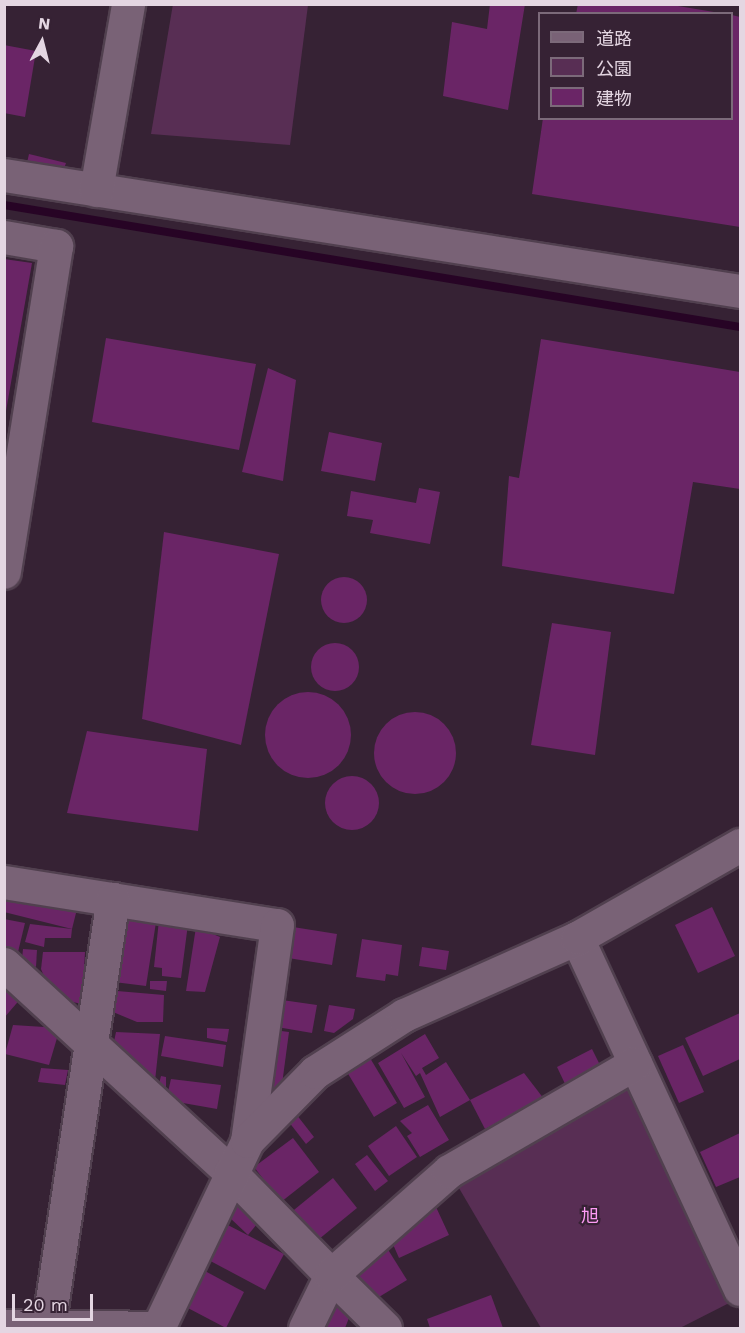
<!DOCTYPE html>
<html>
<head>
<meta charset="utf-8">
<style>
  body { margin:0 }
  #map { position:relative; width:745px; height:1333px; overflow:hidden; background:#362234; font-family:"Work Sans","Noto Sans JP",sans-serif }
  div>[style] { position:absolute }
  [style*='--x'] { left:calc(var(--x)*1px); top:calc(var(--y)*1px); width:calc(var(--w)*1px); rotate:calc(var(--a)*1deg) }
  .green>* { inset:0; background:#582e54 }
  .stream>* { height:8px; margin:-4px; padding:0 4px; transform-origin:4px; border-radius:4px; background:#270425 }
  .building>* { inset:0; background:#6a2566 }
  .round { border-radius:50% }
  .roads { filter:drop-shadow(2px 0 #51404f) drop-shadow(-2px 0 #51404f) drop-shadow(0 2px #51404f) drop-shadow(0 -2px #51404f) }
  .minor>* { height:33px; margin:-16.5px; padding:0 16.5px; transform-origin:16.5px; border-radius:16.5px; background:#796276 }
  span { translate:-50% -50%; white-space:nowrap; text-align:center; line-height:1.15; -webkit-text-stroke:4.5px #362234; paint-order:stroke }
  .park-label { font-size:18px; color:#fc9bf4 }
  .frame { position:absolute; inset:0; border:6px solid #e4d6e2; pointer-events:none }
  .legend { position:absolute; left:538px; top:12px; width:195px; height:108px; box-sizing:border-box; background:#362234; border:2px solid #7c6a7a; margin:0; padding:8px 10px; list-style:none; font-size:18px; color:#e4d6e2 }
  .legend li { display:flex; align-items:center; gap:12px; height:30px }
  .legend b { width:30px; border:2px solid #7c6a7a }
  .north { position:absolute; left:12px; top:12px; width:60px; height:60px; -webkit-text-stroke:4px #362234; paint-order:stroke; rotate:7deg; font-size:16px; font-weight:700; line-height:24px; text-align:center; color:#e4d6e2 }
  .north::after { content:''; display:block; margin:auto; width:21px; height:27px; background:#e4d6e2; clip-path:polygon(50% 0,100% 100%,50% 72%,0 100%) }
  .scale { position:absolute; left:12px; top:1294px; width:81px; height:27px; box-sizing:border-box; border:3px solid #e4d6e2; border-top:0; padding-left:8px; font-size:18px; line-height:21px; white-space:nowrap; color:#e4d6e2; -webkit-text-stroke:4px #362234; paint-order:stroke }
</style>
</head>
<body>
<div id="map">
  <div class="green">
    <i style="clip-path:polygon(173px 4px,308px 5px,290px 145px,151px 134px)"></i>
    <i style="clip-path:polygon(637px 1078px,737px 1299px,680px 1328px,541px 1328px,449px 1171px)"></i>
  </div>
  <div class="stream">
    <i style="--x:4;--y:205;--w:746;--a:9.41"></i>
  </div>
  <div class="building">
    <i style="clip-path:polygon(490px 4px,525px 4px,508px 110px,443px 96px,452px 22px,487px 29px)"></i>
    <i style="clip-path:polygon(578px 4px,666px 4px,714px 12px,576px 14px)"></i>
    <i style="clip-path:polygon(732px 15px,740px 17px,740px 227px,532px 194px,543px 118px,732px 118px)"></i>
    <i style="clip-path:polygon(4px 45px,36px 51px,25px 117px,4px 113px)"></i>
    <i style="clip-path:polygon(29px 154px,66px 163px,61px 177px,26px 167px)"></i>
    <i style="clip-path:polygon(4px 259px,32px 263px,6px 411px,4px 411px)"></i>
    <i style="clip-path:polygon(106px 338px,256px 364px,239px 450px,92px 422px)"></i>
    <i style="clip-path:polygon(541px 339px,740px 372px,740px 489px,693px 482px,674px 594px,502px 566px,509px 476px,519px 478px)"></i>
    <i style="clip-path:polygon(268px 368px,296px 380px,283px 481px,242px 472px)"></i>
    <i style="clip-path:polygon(329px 432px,382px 443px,375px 481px,321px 471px)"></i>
    <i style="clip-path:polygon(419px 488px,440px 492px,430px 544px,370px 533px,373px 520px,347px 516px,351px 491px,416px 503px)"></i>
    <i style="clip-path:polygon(164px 532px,279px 554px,241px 745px,142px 719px)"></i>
    <i class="round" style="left:321px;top:577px;width:46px;height:46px"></i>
    <i style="clip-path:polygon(552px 623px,611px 632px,595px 755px,531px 745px)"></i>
    <i class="round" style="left:311px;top:643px;width:48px;height:48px"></i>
    <i class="round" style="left:265px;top:692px;width:86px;height:86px"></i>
    <i class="round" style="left:374px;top:712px;width:82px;height:82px"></i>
    <i style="clip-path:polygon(87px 731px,207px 749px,198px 831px,67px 813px)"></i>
    <i class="round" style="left:325px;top:776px;width:54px;height:54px"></i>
    <i style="clip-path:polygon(4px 896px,78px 905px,72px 929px,4px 912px)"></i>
    <i style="clip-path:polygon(712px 907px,735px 956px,698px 973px,675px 925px)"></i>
    <i style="clip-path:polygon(157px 916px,146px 986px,106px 981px,121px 917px)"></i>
    <i style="clip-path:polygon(4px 919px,25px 923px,18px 952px,4px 950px)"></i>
    <i style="clip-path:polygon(159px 920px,188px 924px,181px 978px,162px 976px,162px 968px,154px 967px)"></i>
    <i style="clip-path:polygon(30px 924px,72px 929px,71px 938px,45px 938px,44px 947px,25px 942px)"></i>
    <i style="clip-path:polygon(196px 927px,220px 937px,205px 992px,186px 991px)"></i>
    <i style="clip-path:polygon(293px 927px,337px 934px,332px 965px,288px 958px)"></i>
    <i style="clip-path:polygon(362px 939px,402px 945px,398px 976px,386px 974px,385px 981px,356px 977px)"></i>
    <i style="clip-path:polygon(422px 947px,449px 951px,446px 970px,419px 966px)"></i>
    <i style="clip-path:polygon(23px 949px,37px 950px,36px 967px,22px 959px)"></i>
    <i style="clip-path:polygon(43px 952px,85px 952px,82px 1004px,53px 998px,41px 969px)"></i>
    <i style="clip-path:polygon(150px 981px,167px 981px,166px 991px,150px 989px)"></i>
    <i style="clip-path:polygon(4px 983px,22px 997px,4px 1018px)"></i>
    <i style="clip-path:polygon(117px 991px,164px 995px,163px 1022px,137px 1022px,113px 1012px)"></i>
    <i style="clip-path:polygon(275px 999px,317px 1005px,312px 1033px,271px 1026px)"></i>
    <i style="clip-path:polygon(329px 1005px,355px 1009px,353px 1019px,334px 1033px,324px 1031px)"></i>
    <i style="clip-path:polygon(740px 1013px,740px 1059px,703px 1076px,685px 1038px)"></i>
    <i style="clip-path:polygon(13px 1025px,60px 1028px,49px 1065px,5px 1054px)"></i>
    <i style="clip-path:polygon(207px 1028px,229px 1029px,227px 1042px,207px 1038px)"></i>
    <i style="clip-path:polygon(266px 1029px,289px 1032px,281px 1092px,258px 1088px)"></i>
    <i style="clip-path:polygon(116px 1032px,160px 1034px,155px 1081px,137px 1078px,135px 1059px,112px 1051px)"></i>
    <i style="clip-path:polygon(425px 1034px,439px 1058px,422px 1068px,426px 1075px,446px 1062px,470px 1100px,440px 1117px,420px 1073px,416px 1076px,401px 1053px,425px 1097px,404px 1108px,378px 1063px)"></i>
    <i style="clip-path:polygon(165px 1036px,226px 1045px,223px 1067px,161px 1056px)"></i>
    <i style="clip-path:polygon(683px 1045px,704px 1092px,679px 1103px,658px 1056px)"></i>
    <i style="clip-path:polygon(592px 1049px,603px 1071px,567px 1088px,557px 1067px)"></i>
    <i style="clip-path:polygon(367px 1053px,397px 1103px,374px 1117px,344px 1067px)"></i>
    <i style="clip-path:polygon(41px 1068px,68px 1070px,65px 1085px,38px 1082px)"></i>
    <i style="clip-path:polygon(524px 1073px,544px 1099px,485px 1129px,470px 1100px)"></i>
    <i style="clip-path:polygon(161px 1076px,166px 1077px,166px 1090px,158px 1088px)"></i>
    <i style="clip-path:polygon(171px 1079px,221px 1085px,217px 1109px,166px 1100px)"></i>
    <i style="clip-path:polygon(428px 1105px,449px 1140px,420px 1157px,407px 1136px,412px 1133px,400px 1121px)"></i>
    <i style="clip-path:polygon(296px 1114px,314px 1137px,306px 1144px,285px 1117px)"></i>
    <i style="clip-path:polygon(396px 1126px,417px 1157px,389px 1176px,368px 1146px)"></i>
    <i style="clip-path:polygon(740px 1133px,740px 1177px,716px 1187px,700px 1152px)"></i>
    <i style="clip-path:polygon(293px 1138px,319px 1172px,281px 1202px,254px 1167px)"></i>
    <i style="clip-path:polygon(367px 1155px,388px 1181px,375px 1191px,355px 1164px)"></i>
    <i style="clip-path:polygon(333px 1178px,357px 1208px,313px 1244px,289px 1214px)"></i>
    <i style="clip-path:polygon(237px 1206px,257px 1224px,248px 1235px,228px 1216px)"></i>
    <i style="clip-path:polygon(436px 1207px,449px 1235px,399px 1258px,388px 1233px,410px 1229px,406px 1221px)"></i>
    <i style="clip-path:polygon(220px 1221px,284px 1254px,265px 1290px,201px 1256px)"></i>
    <i style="clip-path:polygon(387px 1248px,407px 1280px,374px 1300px,354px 1268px)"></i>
    <i style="clip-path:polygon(205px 1271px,244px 1292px,226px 1328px,186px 1307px)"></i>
    <i style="clip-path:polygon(491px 1295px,503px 1328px,430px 1328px,427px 1319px)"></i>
    <i style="clip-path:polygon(328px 1303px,351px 1313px,345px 1328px,317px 1328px)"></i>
  </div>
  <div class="roads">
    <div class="minor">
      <i style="--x:4;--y:175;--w:745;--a:8.96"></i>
      <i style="--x:96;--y:190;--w:189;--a:-80.2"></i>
      <i style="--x:4;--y:237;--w:53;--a:9.8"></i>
      <i style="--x:56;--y:246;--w:330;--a:99.1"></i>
      <i style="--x:4;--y:882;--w:276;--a:9"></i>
      <i style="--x:277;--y:925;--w:218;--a:97.9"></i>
      <i style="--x:577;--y:938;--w:387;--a:65.1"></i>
      <i style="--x:4;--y:964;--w:307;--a:42.6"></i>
      <i style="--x:230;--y:1172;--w:144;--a:45.6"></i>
      <i style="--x:331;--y:1275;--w:59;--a:116.1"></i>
      <i style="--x:4;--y:1326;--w:155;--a:0.7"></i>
      <i style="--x:48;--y:1327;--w:433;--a:-81.4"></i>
      <i style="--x:158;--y:1328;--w:207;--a:-64.5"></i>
      <i style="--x:247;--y:1141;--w:97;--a:-45.4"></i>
      <i style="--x:315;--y:1072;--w:106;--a:-32.6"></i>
      <i style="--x:404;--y:1015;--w:189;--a:-24"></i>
      <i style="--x:577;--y:938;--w:188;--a:-29.7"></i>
      <i style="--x:385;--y:1328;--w:76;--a:-135.5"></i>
      <i style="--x:331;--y:1275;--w:157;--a:-41.4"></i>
      <i style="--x:449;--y:1171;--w:215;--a:-30.1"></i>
    </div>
  </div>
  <div class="park-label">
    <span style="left:590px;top:1216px">旭</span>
  </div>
  <div class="frame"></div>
  <ul class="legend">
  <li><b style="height:8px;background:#796276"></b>道路</li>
  <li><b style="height:16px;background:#582e54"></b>公園</li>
  <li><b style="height:16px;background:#6a2566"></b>建物</li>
  </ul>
  <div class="north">N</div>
  <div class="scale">20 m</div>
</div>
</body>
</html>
